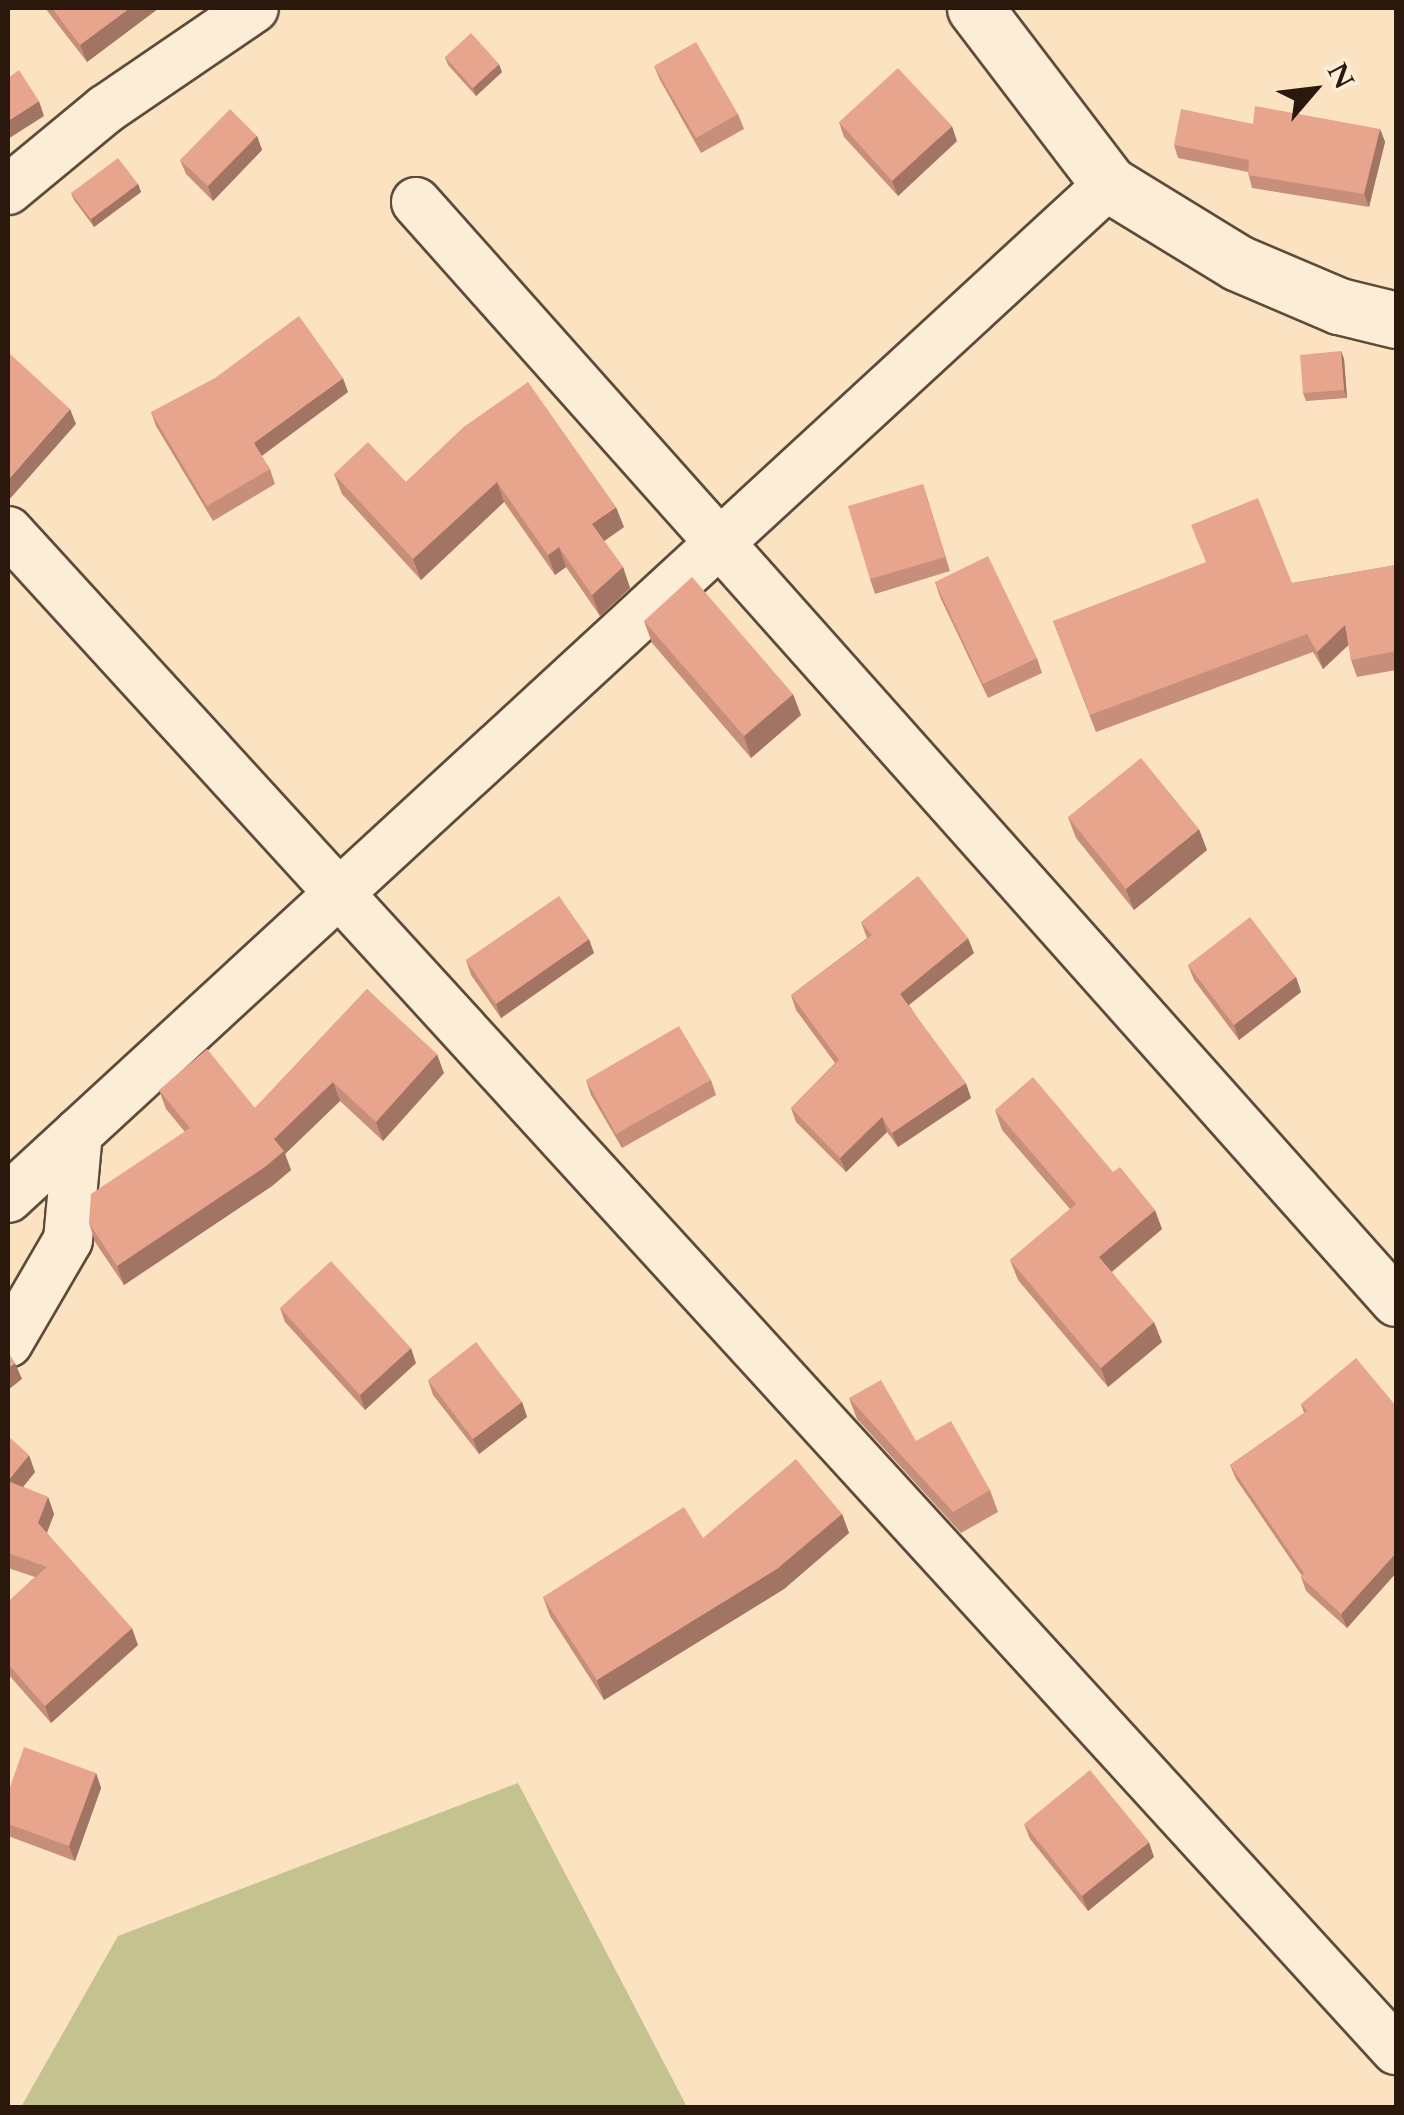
<!DOCTYPE html>
<html>
<head>
<meta charset="utf-8">
<style>
  body { margin:0 }
  #map { position:relative; width:1404px; height:2115px; overflow:hidden; background:#fbe3c2; font-family:Cardo,serif }
  div>[style] { position:absolute }
  [style*='--x'] { left:calc(var(--x)*1px); top:calc(var(--y)*1px); width:calc(var(--w)*1px); rotate:calc(var(--a)*1deg) }
  .green>* { inset:0; background:#c4c28f }
  .roads { filter:drop-shadow(2px 0 #5f4b3a) drop-shadow(-2px 0 #5f4b3a) drop-shadow(0 2px #5f4b3a) drop-shadow(0 -2px #5f4b3a) }
  .street>* { height:48px; margin:-24px; padding:0 24px; transform-origin:24px; border-radius:24px; background:#fcedd7 }
  .secondary>* { height:55px; margin:-27.5px; padding:0 27.5px; transform-origin:27.5px; border-radius:27.5px; background:#fcedd7 }
  .wall>* { inset:0; background:#c78e7a }
  .shaded-wall>* { inset:0; background:#a27463 }
  .building>* { inset:0; background:#e7a58e }
  span { translate:-50% -50%; white-space:nowrap; text-align:center; line-height:1.15; -webkit-text-stroke:9px #fcedd7; paint-order:stroke }
  .frame { position:absolute; inset:0; border:10px solid #2b180d; pointer-events:none }
  .north { position:absolute; left:1264px; top:40px; width:100px; height:100px; -webkit-text-stroke:8px #fcedd7; paint-order:stroke; rotate:62deg; font-size:28px; font-weight:700; line-height:40px; text-align:center; color:#2b180d }
  .north::after { content:''; display:block; margin:auto; width:35px; height:45px; background:#2b180d; clip-path:polygon(50% 0,100% 100%,50% 72%,0 100%) }
</style>
</head>
<body>
<div id="map">
  <div class="green">
    <i style="clip-path:polygon(518px 1783px,687px 2107px,21px 2107px,118px 1936px)"></i>
  </div>
  <div class="roads">
    <div class="street">
      <i style="--x:8;--y:190;--w:127;--a:-39.6"></i>
      <i style="--x:106;--y:109;--w:179;--a:-34.3"></i>
      <i style="--x:416;--y:202;--w:1473;--a:48.3"></i>
      <i style="--x:8;--y:531;--w:2058;--a:47.58"></i>
      <i style="--x:8;--y:1198;--w:1497;--a:-42.64"></i>
      <i style="--x:8;--y:1343;--w:119;--a:-59.8"></i>
      <i style="--x:68;--y:1240;--w:107;--a:-84.7"></i>
    </div>
    <div class="secondary">
      <i style="--x:975;--y:8;--w:221;--a:52.7"></i>
      <i style="--x:1109;--y:184;--w:151;--a:31.5"></i>
      <i style="--x:1238;--y:263;--w:110;--a:23.1"></i>
      <i style="--x:1339;--y:306;--w:59;--a:13.8"></i>
    </div>
  </div>
  <div class="wall">
    <i style="clip-path:polygon(45px 8px,159px 8px,87px 62px)"></i>
    <i style="clip-path:polygon(445px 57px,502px 72px,476px 96px,448px 65px)"></i>
    <i style="clip-path:polygon(654px 66px,738px 114px,744px 129px,701px 153px,660px 80px)"></i>
    <i style="clip-path:polygon(839px 122px,957px 141px,898px 196px,844px 137px)"></i>
    <i style="clip-path:polygon(1380px 129px,1385px 142px,1369px 207px,1252px 188px,1248px 172px,1178px 158px,1174px 145px)"></i>
    <i style="clip-path:polygon(257px 136px,262px 150px,213px 201px,186px 174px,180px 160px)"></i>
    <i style="clip-path:polygon(138px 184px,141px 192px,94px 227px,74px 200px,71px 193px)"></i>
    <i style="clip-path:polygon(1341px 351px,1344px 359px,1347px 398px,1306px 401px,1303px 393px)"></i>
    <i style="clip-path:polygon(348px 392px,261px 456px,270px 469px,275px 484px,213px 521px,156px 426px,151px 412px)"></i>
    <i style="clip-path:polygon(465px 426px,624px 527px,604px 541px,623px 567px,630px 588px,600px 616px,566px 567px,555px 575px,504px 502px,421px 580px,342px 494px,334px 474px,406px 482px)"></i>
    <i style="clip-path:polygon(923px 484px,950px 571px,875px 594px,870px 579px)"></i>
    <i style="clip-path:polygon(1396px 565px,1396px 670px,1357px 677px,1351px 660px,1349px 645px,1323px 669px,1313px 652px,1096px 732px,1053px 621px,1292px 583px)"></i>
    <i style="clip-path:polygon(935px 582px,1037px 658px,1042px 673px,988px 698px,940px 597px)"></i>
    <i style="clip-path:polygon(644px 621px,801px 715px,751px 758px,652px 643px)"></i>
    <i style="clip-path:polygon(1068px 817px,1207px 850px,1134px 910px,1076px 838px)"></i>
    <i style="clip-path:polygon(861px 922px,974px 953px,909px 1005px,971px 1098px,898px 1147px,887px 1132px,846px 1172px,796px 1122px,791px 1108px,835px 1063px,796px 1010px,791px 995px,867px 938px)"></i>
    <i style="clip-path:polygon(594px 953px,501px 1018px,471px 975px,466px 960px)"></i>
    <i style="clip-path:polygon(1188px 965px,1296px 977px,1301px 992px,1239px 1040px,1194px 980px)"></i>
    <i style="clip-path:polygon(367px 989px,444px 1073px,383px 1141px,340px 1101px,285px 1154px,291px 1170px,272px 1186px,124px 1285px,95px 1242px,89px 1223px,185px 1132px,166px 1109px,159px 1090px,255px 1108px)"></i>
    <i style="clip-path:polygon(586px 1080px,711px 1080px,716px 1095px,622px 1148px,591px 1095px)"></i>
    <i style="clip-path:polygon(995px 1110px,1162px 1229px,1112px 1272px,1162px 1342px,1108px 1387px,1018px 1280px,1010px 1260px,1070px 1209px,1002px 1130px)"></i>
    <i style="clip-path:polygon(280px 1308px,416px 1363px,365px 1410px,285px 1322px)"></i>
    <i style="clip-path:polygon(428px 1380px,522px 1402px,527px 1417px,479px 1454px,433px 1395px)"></i>
    <i style="clip-path:polygon(849px 1398px,990px 1490px,998px 1512px,961px 1533px,857px 1419px)"></i>
    <i style="clip-path:polygon(1301px 1404px,1396px 1406px,1396px 1573px,1347px 1628px,1306px 1591px,1301px 1577px,1302px 1576px,1236px 1479px,1230px 1465px,1304px 1413px)"></i>
    <i style="clip-path:polygon(8px 1436px,35px 1472px,23px 1487px,48px 1497px,54px 1514px,47px 1533px,138px 1645px,51px 1723px,8px 1674px,8px 1602px,35px 1577px,8px 1568px)"></i>
    <i style="clip-path:polygon(842px 1514px,849px 1533px,784px 1589px,604px 1700px,550px 1616px,543px 1597px,703px 1538px)"></i>
    <i style="clip-path:polygon(96px 1773px,101px 1788px,75px 1861px,8px 1836px,8px 1793px)"></i>
    <i style="clip-path:polygon(1024px 1824px,1154px 1857px,1088px 1911px,1030px 1839px)"></i>
  </div>
  <div class="shaded-wall">
    <i style="clip-path:polygon(130px 8px,159px 8px,87px 62px,80px 45px)"></i>
    <i style="clip-path:polygon(499px 64px,502px 72px,476px 96px,473px 88px)"></i>
    <i style="clip-path:polygon(39px 101px,44px 116px,8px 139px,8px 121px)"></i>
    <i style="clip-path:polygon(952px 126px,957px 141px,898px 196px,892px 181px)"></i>
    <i style="clip-path:polygon(1380px 129px,1385px 142px,1369px 207px,1364px 194px)"></i>
    <i style="clip-path:polygon(257px 136px,262px 150px,213px 201px,208px 186px)"></i>
    <i style="clip-path:polygon(138px 184px,141px 192px,94px 227px,91px 219px)"></i>
    <i style="clip-path:polygon(1341px 351px,1344px 359px,1347px 398px,1344px 390px)"></i>
    <i style="clip-path:polygon(343px 378px,348px 392px,259px 458px,254px 443px)"></i>
    <i style="clip-path:polygon(70px 409px,76px 424px,8px 501px,8px 480px)"></i>
    <i style="clip-path:polygon(497px 482px,504px 502px,421px 580px,413px 559px)"></i>
    <i style="clip-path:polygon(616px 507px,624px 527px,600px 544px,592px 524px)"></i>
    <i style="clip-path:polygon(559px 547px,566px 567px,555px 575px,548px 555px)"></i>
    <i style="clip-path:polygon(623px 567px,630px 588px,600px 616px,592px 595px)"></i>
    <i style="clip-path:polygon(1345px 625px,1351px 642px,1323px 669px,1317px 652px)"></i>
    <i style="clip-path:polygon(793px 694px,801px 715px,751px 758px,744px 736px)"></i>
    <i style="clip-path:polygon(1199px 829px,1207px 850px,1134px 910px,1126px 889px)"></i>
    <i style="clip-path:polygon(968px 938px,974px 953px,905px 1008px,900px 994px)"></i>
    <i style="clip-path:polygon(589px 939px,594px 953px,501px 1018px,496px 1004px)"></i>
    <i style="clip-path:polygon(1296px 977px,1301px 992px,1239px 1040px,1234px 1025px)"></i>
    <i style="clip-path:polygon(437px 1054px,444px 1073px,383px 1141px,376px 1122px)"></i>
    <i style="clip-path:polygon(333px 1082px,340px 1101px,285px 1154px,291px 1170px,272px 1186px,124px 1285px,117px 1266px,274px 1139px)"></i>
    <i style="clip-path:polygon(966px 1083px,971px 1098px,898px 1147px,892px 1133px)"></i>
    <i style="clip-path:polygon(882px 1117px,887px 1132px,846px 1172px,840px 1158px)"></i>
    <i style="clip-path:polygon(1155px 1210px,1162px 1229px,1106px 1276px,1099px 1257px)"></i>
    <i style="clip-path:polygon(1154px 1322px,1162px 1342px,1108px 1387px,1101px 1368px)"></i>
    <i style="clip-path:polygon(411px 1348px,416px 1363px,365px 1410px,360px 1395px)"></i>
    <i style="clip-path:polygon(15px 1363px,22px 1379px,8px 1390px,8px 1368px)"></i>
    <i style="clip-path:polygon(522px 1402px,527px 1417px,479px 1454px,473px 1439px)"></i>
    <i style="clip-path:polygon(29px 1455px,35px 1472px,14px 1498px,8px 1481px)"></i>
    <i style="clip-path:polygon(48px 1497px,54px 1514px,44px 1540px,38px 1523px)"></i>
    <i style="clip-path:polygon(842px 1514px,849px 1533px,784px 1589px,604px 1700px,597px 1680px)"></i>
    <i style="clip-path:polygon(1396px 1553px,1396px 1573px,1347px 1628px,1341px 1614px)"></i>
    <i style="clip-path:polygon(132px 1628px,138px 1645px,51px 1723px,45px 1706px)"></i>
    <i style="clip-path:polygon(96px 1773px,101px 1788px,75px 1861px,69px 1846px)"></i>
    <i style="clip-path:polygon(1149px 1842px,1154px 1857px,1088px 1911px,1082px 1896px)"></i>
  </div>
  <div class="building">
    <i style="clip-path:polygon(52px 8px,130px 8px,80px 45px)"></i>
    <i style="clip-path:polygon(471px 33px,499px 64px,473px 88px,445px 57px)"></i>
    <i style="clip-path:polygon(696px 42px,738px 114px,696px 138px,654px 66px)"></i>
    <i style="clip-path:polygon(898px 68px,952px 126px,892px 181px,839px 122px)"></i>
    <i style="clip-path:polygon(19px 70px,39px 101px,8px 121px,8px 78px)"></i>
    <i style="clip-path:polygon(1255px 106px,1380px 129px,1364px 194px,1248px 175px,1249px 160px,1174px 145px,1181px 109px,1253px 124px)"></i>
    <i style="clip-path:polygon(230px 109px,257px 136px,208px 186px,180px 160px)"></i>
    <i style="clip-path:polygon(118px 158px,138px 184px,91px 219px,71px 193px)"></i>
    <i style="clip-path:polygon(299px 316px,343px 378px,254px 443px,270px 469px,207px 506px,151px 412px,215px 378px)"></i>
    <i style="clip-path:polygon(1341px 351px,1344px 390px,1303px 393px,1300px 355px)"></i>
    <i style="clip-path:polygon(9px 353px,70px 409px,8px 480px,8px 354px)"></i>
    <i style="clip-path:polygon(528px 382px,616px 507px,592px 524px,623px 567px,592px 595px,559px 547px,548px 555px,497px 482px,413px 559px,334px 474px,368px 442px,406px 482px,465px 426px)"></i>
    <i style="clip-path:polygon(923px 484px,945px 557px,870px 579px,848px 506px)"></i>
    <i style="clip-path:polygon(1258px 498px,1292px 583px,1396px 565px,1396px 651px,1351px 660px,1345px 625px,1317px 652px,1307px 634px,1090px 715px,1053px 621px,1206px 562px,1191px 525px)"></i>
    <i style="clip-path:polygon(988px 556px,1037px 658px,983px 684px,935px 582px)"></i>
    <i style="clip-path:polygon(692px 577px,793px 694px,744px 736px,644px 621px)"></i>
    <i style="clip-path:polygon(1141px 758px,1199px 829px,1126px 889px,1068px 817px)"></i>
    <i style="clip-path:polygon(918px 876px,968px 938px,900px 994px,966px 1083px,892px 1133px,882px 1117px,840px 1158px,791px 1108px,839px 1060px,791px 995px,872px 935px,861px 922px)"></i>
    <i style="clip-path:polygon(559px 896px,589px 939px,496px 1004px,466px 960px)"></i>
    <i style="clip-path:polygon(1250px 917px,1296px 977px,1234px 1025px,1188px 965px)"></i>
    <i style="clip-path:polygon(367px 989px,437px 1054px,376px 1122px,333px 1082px,274px 1139px,284px 1151px,265px 1167px,117px 1266px,89px 1223px,91px 1194px,190px 1128px,159px 1090px,207px 1049px,255px 1108px)"></i>
    <i style="clip-path:polygon(679px 1026px,711px 1080px,616px 1134px,586px 1080px)"></i>
    <i style="clip-path:polygon(1033px 1077px,1113px 1172px,1120px 1167px,1155px 1210px,1099px 1257px,1154px 1322px,1101px 1368px,1010px 1260px,1076px 1204px,995px 1110px)"></i>
    <i style="clip-path:polygon(331px 1261px,411px 1348px,360px 1395px,280px 1308px)"></i>
    <i style="clip-path:polygon(476px 1342px,522px 1402px,473px 1439px,428px 1380px)"></i>
    <i style="clip-path:polygon(8px 1352px,15px 1363px,8px 1368px)"></i>
    <i style="clip-path:polygon(1356px 1358px,1396px 1406px,1396px 1553px,1341px 1614px,1301px 1577px,1304px 1573px,1230px 1465px,1307px 1411px,1301px 1404px)"></i>
    <i style="clip-path:polygon(881px 1380px,916px 1441px,951px 1421px,990px 1490px,953px 1512px,849px 1398px)"></i>
    <i style="clip-path:polygon(8px 1436px,29px 1455px,8px 1481px,48px 1497px,38px 1523px,132px 1628px,45px 1706px,8px 1664px,8px 1602px,47px 1567px,8px 1553px)"></i>
    <i style="clip-path:polygon(796px 1459px,842px 1514px,777px 1569px,597px 1680px,543px 1597px,684px 1507px,703px 1538px)"></i>
    <i style="clip-path:polygon(24px 1747px,96px 1773px,69px 1846px,8px 1824px,8px 1793px)"></i>
    <i style="clip-path:polygon(1090px 1770px,1149px 1842px,1082px 1896px,1024px 1824px)"></i>
  </div>
  <div class="frame"></div>
  <div class="north">N</div>
</div>
</body>
</html>
